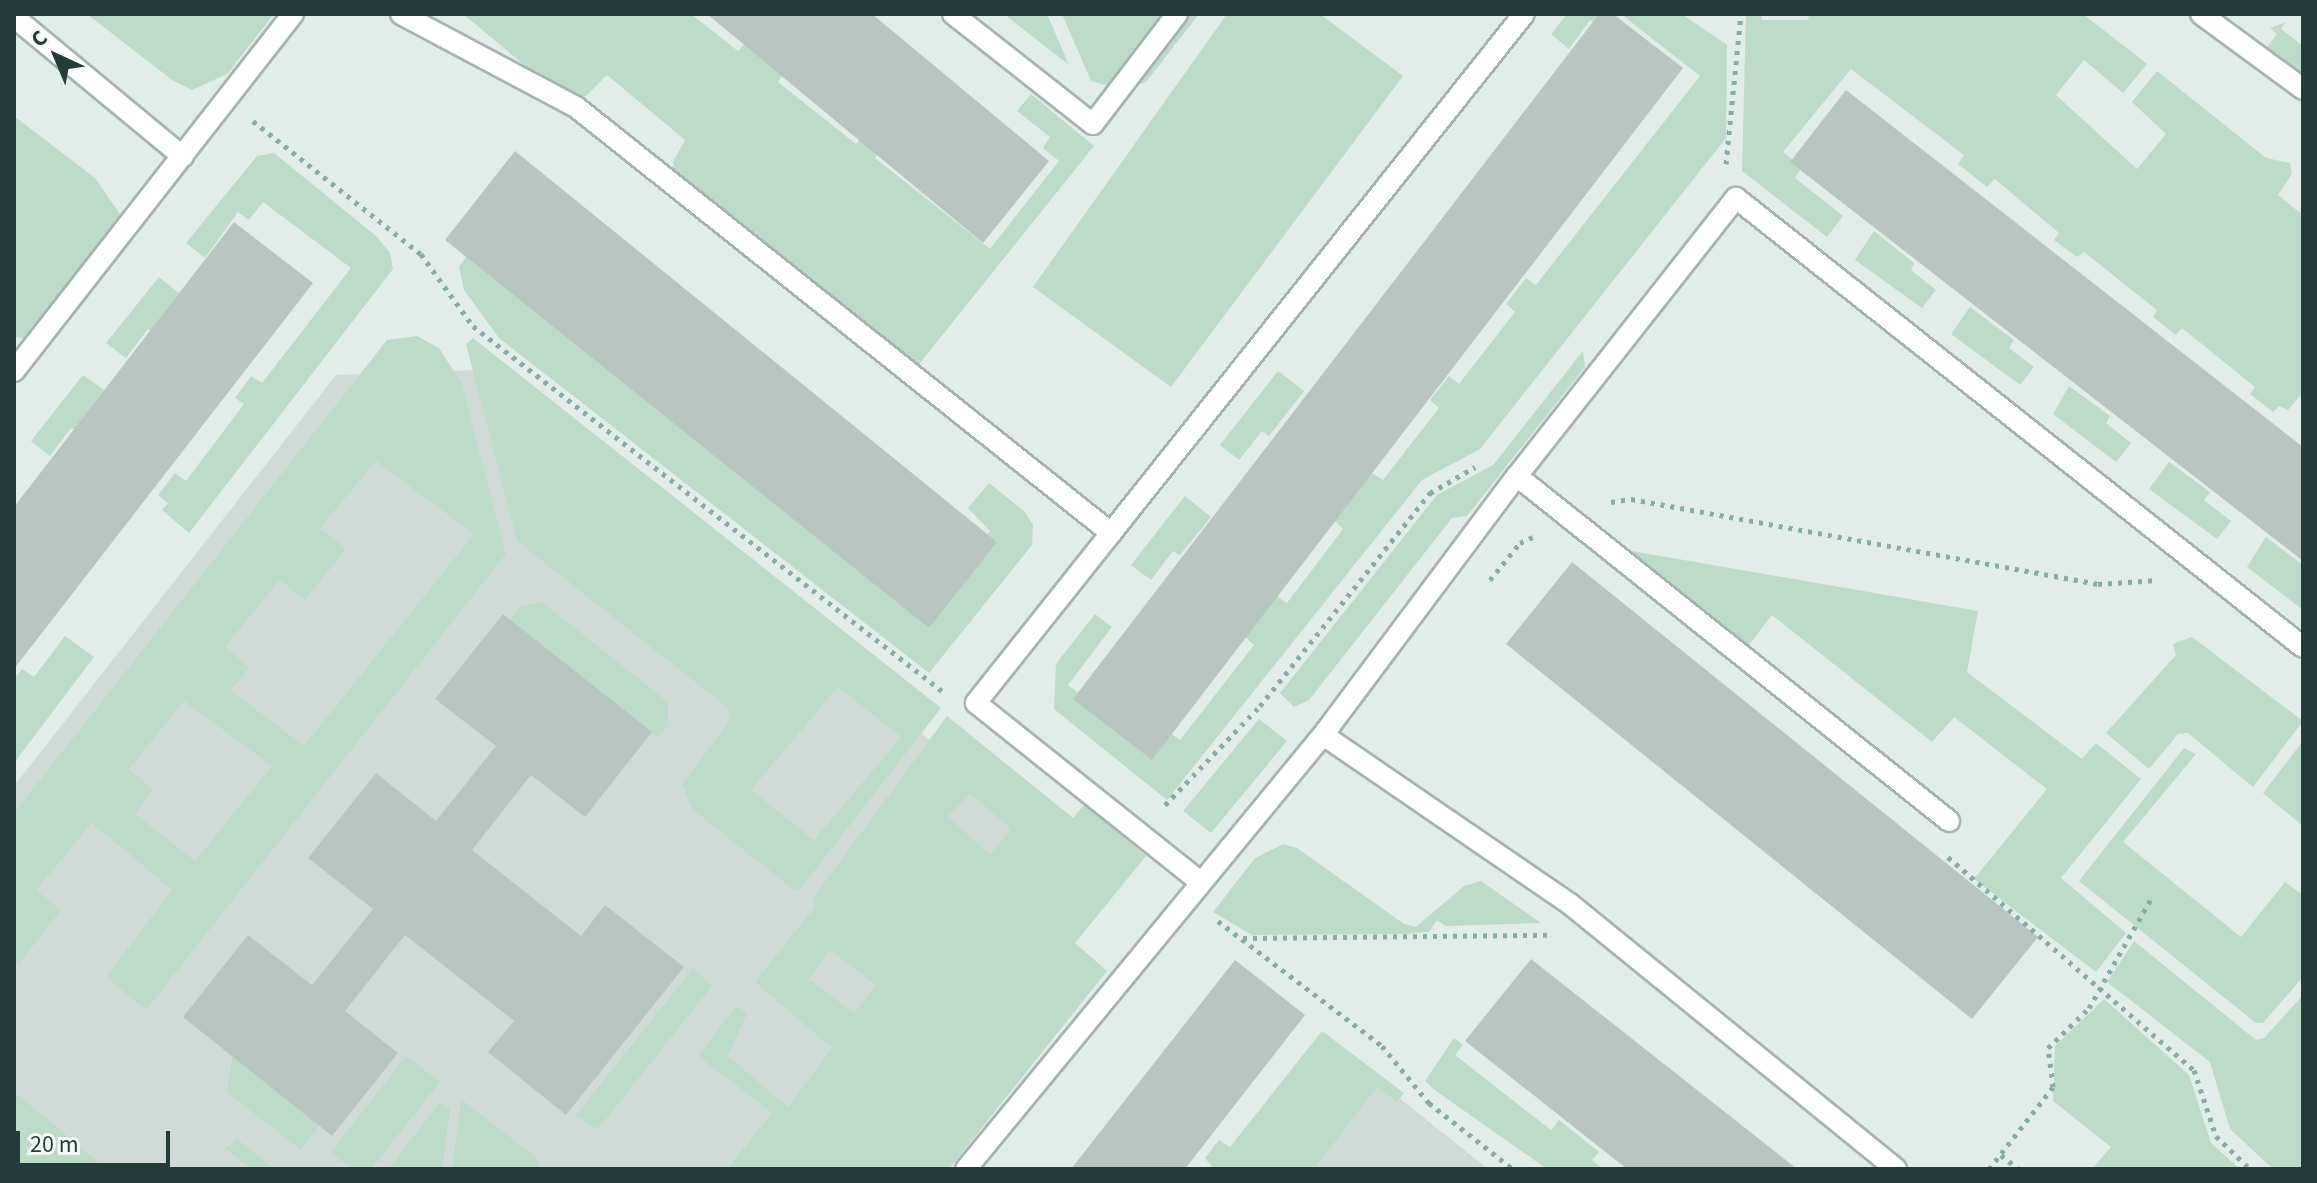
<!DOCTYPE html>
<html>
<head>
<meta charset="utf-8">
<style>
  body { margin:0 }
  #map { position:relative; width:2317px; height:1183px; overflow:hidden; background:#e2ece9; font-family:"Source Sans 3",sans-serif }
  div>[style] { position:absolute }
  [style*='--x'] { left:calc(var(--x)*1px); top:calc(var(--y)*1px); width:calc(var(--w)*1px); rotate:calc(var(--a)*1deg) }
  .built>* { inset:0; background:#d0dbd8 }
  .green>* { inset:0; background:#bcdcc9 }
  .building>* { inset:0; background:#b8c6c2 }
  .path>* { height:5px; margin-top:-2.5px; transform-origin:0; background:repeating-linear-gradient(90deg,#84aea6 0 4px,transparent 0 10px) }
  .roads { filter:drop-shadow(2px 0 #a5b4b1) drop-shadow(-2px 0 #a5b4b1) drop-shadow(0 2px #a5b4b1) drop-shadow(0 -2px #a5b4b1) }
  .lane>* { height:20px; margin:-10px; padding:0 10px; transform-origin:10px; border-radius:10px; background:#fff }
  span { translate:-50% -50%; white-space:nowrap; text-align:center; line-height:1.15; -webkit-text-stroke:6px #f3f8f6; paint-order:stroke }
  .frame { position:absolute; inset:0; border:16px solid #233c39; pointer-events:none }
  .north { position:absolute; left:16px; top:16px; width:80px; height:80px; -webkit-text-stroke:6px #f3f8f6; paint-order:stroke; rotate:316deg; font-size:22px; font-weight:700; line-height:32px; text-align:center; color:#233c39 }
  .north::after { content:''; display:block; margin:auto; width:28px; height:36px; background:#233c39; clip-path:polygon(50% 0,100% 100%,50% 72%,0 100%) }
  .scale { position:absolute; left:16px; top:1131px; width:154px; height:36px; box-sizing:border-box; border:4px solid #233c39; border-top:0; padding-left:10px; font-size:24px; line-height:28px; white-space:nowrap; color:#233c39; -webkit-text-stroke:6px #f3f8f6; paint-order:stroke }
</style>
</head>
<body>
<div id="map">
  <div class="built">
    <i style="clip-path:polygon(475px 370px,1029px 821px,758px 1169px,28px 1169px,14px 1157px,14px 786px,336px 375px)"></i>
    <i style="clip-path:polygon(1359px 1066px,1488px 1169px,1278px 1169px)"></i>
  </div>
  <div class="green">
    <i style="clip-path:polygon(87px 14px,274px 14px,227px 74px,192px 90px,172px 80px)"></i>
    <i style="clip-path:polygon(463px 14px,691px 14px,738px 51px,746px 42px,785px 72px,778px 82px,856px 144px,864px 134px,882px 148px,875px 158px,990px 249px,1059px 161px,1043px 148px,1050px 137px,1017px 111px,1031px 94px,1094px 146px,916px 368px,674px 174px,673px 162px,685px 140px,607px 75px,586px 96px,564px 98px)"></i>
    <i style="clip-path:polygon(1004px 14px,1047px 14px,1069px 65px)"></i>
    <i style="clip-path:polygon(1062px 14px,1199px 14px,1146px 82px,1122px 90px,1091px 81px)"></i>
    <i style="clip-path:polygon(1227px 14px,1320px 14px,1403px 76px,1171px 387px,1033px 287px)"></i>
    <i style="clip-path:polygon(1567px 14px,1613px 14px,1602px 28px,1590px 20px,1569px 49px,1551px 34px)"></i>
    <i style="clip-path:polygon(1621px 14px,1682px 14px,1727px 45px,1726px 138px,1480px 449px,1422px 480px,1167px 800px,1054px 709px,1056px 664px,1095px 614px,1112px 627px,1068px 685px,1153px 751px,1169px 732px,1180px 740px,1254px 645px,1245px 637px,1277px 596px,1287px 603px,1343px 529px,1335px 521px,1372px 473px,1383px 480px,1439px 408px,1430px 400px,1449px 376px,1459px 384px,1515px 312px,1506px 304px,1526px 278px,1536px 285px,1700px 76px)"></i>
    <i style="clip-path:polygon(1746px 14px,1761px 14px,1762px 20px,1808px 20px,1809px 14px,2083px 14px,2147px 64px,2123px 93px,2084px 60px,2056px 95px,2137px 169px,2166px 134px,2132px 102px,2157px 71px,2266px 158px,2290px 163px,2292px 174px,2278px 195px,2303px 215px,2303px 392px,2288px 410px,2279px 406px,2273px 412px,2250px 394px,2255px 387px,2182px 328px,2176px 335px,2153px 317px,2157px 310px,2084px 252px,2077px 257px,2054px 240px,2059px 233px,1995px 179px,1987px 187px,1958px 164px,1964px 155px,1851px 69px,1783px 152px,1802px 167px,1795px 178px,1843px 216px,1827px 237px,1742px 171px)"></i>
    <i style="clip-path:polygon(2286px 22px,2281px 29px,2303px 46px,2303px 80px,2265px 50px,2277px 34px,2270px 28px)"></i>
    <i style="clip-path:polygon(14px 116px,95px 178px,124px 220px,40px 340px,14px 337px)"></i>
    <i style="clip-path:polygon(274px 153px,376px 236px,390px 253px,393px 269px,189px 533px,162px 510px,168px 503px,158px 495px,175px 473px,186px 481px,244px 404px,235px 398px,251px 376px,262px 383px,351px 268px,263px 202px,249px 220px,238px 212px,205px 258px,186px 243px,257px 156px)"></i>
    <i style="clip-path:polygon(1874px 231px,1914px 263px,1911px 270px,1936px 290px,1922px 308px,1855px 260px)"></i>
    <i style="clip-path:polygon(466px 257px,923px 616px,990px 531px,968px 508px,989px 483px,1025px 512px,1033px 525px,1032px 545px,929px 673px,499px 338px,464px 290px,459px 267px)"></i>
    <i style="clip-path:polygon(159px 277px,186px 299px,158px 337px,148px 329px,126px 358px,106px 343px)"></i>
    <i style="clip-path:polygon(1970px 307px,2014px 340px,2009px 348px,2034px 367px,2020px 385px,1951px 334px)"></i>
    <i style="clip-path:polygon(evenodd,417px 336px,439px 348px,462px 384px,506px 554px,146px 1010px,106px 977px,172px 890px,92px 823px,36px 890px,61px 910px,19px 964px,14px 960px,14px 813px,387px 340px,417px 336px,376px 461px,474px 534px,304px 746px,230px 690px,250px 668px,225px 647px,280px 580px,305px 600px,346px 549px,320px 528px,376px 461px,417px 336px,184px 701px,272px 766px,195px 861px,135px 814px,153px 790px,129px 769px,184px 701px)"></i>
    <i style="clip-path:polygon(evenodd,473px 338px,941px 708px,801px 888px,794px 890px,692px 809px,682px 784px,729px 722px,728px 708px,517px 541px,466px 344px,473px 338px,838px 687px,901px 737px,814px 840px,751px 790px,838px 687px)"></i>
    <i style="clip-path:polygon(1583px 351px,1585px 367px,1467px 516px,1452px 518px,1309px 700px,1294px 707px,1280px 693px,1437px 495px,1493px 465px)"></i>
    <i style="clip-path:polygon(1278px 371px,1304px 391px,1269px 436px,1262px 431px,1239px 460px,1220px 445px)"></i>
    <i style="clip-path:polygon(83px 375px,111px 395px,81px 434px,71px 428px,50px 456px,31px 441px)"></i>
    <i style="clip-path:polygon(2069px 386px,2110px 416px,2106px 423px,2131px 443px,2116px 462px,2053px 414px)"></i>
    <i style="clip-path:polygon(2169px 462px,2210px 492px,2204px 500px,2231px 521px,2217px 539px,2149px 489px)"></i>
    <i style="clip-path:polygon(1185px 496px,1211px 517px,1180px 555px,1173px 551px,1151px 580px,1131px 565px)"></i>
    <i style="clip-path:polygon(2266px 537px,2303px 565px,2303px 610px,2247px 567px)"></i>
    <i style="clip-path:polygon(1626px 550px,1978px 611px,1967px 672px,2082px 759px,2096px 743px,2141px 779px,2061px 878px,2126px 933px,2096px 972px,1974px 879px,2047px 789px,1954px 717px,1932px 742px,1772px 615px,1748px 646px)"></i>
    <i style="clip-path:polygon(542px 602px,668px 702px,668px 725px,657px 738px,509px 621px,521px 606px)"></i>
    <i style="clip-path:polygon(65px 636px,94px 657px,14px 763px,14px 679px,22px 669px,34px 677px)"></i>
    <i style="clip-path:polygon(2192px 637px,2303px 721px,2253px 787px,2188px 733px,2178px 734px,2149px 769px,2106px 733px,2176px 655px,2173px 644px)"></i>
    <i style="clip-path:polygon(evenodd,947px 716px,1073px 818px,1085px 804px,1146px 856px,1075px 943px,1107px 971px,949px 1169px,727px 1169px,772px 1113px,698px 1056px,736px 1006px,747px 1014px,728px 1056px,788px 1107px,832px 1048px,755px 982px,815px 907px,813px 898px,947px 716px,970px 793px,1011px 829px,990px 854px,948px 817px,970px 793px,947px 716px,830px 950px,876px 985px,854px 1013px,809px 979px,830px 950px)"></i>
    <i style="clip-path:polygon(1259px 719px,1287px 741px,1211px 833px,1183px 811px)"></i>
    <i style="clip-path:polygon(2303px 741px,2303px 826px,2263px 793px)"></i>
    <i style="clip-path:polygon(2184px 748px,2196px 754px,2123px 842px,2241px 937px,2285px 882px,2303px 895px,2303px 977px,2263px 1023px,2256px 1023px,2079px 881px)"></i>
    <i style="clip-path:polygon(1283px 844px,1297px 848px,1404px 924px,1416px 927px,1464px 886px,1481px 881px,1541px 923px,1446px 926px,1437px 920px,1429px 932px,1404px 934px,1252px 935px,1213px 912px,1255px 858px)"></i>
    <i style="clip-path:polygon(2134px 941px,2256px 1040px,2264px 1038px,2303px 995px,2303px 1169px,2273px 1169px,2230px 1129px,2210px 1062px,2107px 982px)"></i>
    <i style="clip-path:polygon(693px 968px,712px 986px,599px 1128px,592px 1127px,576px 1115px)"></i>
    <i style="clip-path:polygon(2104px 999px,2189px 1075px,2211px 1143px,2240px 1169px,2092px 1169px,2111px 1147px,2053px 1101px,2055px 1046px)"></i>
    <i style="clip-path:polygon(1322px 1031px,1404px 1093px,1397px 1102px,1377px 1087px,1314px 1169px,1214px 1169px,1205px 1158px,1219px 1140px,1230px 1147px)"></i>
    <i style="clip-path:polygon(1454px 1038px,1463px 1045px,1455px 1055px,1551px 1130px,1559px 1120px,1599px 1152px,1592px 1160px,1603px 1169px,1547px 1169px,1436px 1091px,1425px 1081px)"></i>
    <i style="clip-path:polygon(234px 1044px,326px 1117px,301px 1150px,227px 1092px)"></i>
    <i style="clip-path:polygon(406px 1056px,440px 1082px,371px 1169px,352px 1169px,331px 1152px)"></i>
    <i style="clip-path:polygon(14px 1092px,45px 1117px,106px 1169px,14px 1169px)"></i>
    <i style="clip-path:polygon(461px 1099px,538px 1159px,539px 1169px,452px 1169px)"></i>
    <i style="clip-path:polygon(440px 1102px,450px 1110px,442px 1169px,388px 1169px)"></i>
    <i style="clip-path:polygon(237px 1139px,275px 1169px,252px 1169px,225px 1149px)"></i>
  </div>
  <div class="building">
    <i style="clip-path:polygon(707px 14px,872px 14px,1049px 161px,983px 243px)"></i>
    <i style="clip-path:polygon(1599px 14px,1613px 14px,1683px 68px,1152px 760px,1073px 699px)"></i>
    <i style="clip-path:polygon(1846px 90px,2303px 447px,2303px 561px,1790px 162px)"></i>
    <i style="clip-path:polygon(515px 151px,997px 542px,929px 628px,445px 240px)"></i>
    <i style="clip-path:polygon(234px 222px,313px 283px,14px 669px,14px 507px)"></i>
    <i style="clip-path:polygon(1572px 562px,2038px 937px,1972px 1019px,1506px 644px)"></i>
    <i style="clip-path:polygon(503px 614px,652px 732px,585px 817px,531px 775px,472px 850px,581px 936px,605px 905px,684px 967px,566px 1115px,488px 1052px,514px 1021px,405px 935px,345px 1011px,398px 1053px,332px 1136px,183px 1017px,248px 935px,312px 985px,373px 909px,308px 858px,376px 773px,436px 821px,496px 746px,435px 699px)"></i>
    <i style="clip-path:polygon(1531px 959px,1797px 1169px,1627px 1169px,1465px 1041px)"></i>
    <i style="clip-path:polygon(1235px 960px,1305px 1015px,1185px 1169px,1071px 1169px)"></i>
  </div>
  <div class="path">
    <i style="--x:253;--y:121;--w:214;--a:38.4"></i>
    <i style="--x:421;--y:254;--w:89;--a:54.2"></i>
    <i style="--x:473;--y:326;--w:594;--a:37.89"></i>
    <i style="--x:1726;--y:164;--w:151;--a:-84.3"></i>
    <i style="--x:1611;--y:502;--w:20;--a:-9"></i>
    <i style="--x:1631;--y:499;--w:475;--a:10.3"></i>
    <i style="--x:2098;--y:584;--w:59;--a:-3.9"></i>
    <i style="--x:1490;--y:580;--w:48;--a:-51"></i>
    <i style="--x:1520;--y:543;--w:14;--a:-25"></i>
    <i style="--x:1165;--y:805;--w:137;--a:-46.2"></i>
    <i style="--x:1260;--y:706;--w:273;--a:-51.4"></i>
    <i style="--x:1430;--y:493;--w:52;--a:-30"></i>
    <i style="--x:1948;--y:857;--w:325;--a:40.9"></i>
    <i style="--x:2194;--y:1070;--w:70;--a:71.6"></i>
    <i style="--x:2216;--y:1136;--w:47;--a:44.1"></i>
    <i style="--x:1218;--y:921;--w:206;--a:37.3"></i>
    <i style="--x:1382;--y:1046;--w:74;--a:50.5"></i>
    <i style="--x:1429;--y:1103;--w:107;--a:38.2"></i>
    <i style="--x:1243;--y:938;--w:306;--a:-0.6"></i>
    <i style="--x:2001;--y:1155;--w:23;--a:38"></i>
    <i style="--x:1989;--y:1169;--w:104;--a:-52"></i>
    <i style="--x:2053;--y:1087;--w:39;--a:-97"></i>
    <i style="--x:2048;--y:1048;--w:57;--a:-44.3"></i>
    <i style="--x:2089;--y:1008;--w:125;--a:-60.4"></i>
  </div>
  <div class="roads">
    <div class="lane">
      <i style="--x:401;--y:14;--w:198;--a:28"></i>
      <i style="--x:576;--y:107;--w:684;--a:38.53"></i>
      <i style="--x:1111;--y:533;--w:217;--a:128.5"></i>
      <i style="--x:976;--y:703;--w:284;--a:38.6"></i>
      <i style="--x:953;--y:14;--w:178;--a:38.2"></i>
      <i style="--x:1093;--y:124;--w:138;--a:-52.6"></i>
      <i style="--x:2201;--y:14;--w:127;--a:36.3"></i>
      <i style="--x:14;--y:17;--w:219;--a:39.6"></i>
      <i style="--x:14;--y:371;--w:453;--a:-52"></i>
      <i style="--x:1517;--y:476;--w:553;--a:38.61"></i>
      <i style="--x:1111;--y:533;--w:663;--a:-51.49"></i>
      <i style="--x:966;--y:1169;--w:562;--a:-50.56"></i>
      <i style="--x:1896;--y:1169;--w:420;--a:-140.9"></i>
      <i style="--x:1570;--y:904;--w:299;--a:-145.6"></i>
      <i style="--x:1323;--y:735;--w:324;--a:-53.2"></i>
      <i style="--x:1517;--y:476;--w:354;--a:-51.8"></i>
      <i style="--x:1736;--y:198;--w:723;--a:38.38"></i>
    </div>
  </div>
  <div class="frame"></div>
  <div class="north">С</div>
  <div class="scale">20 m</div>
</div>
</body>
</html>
